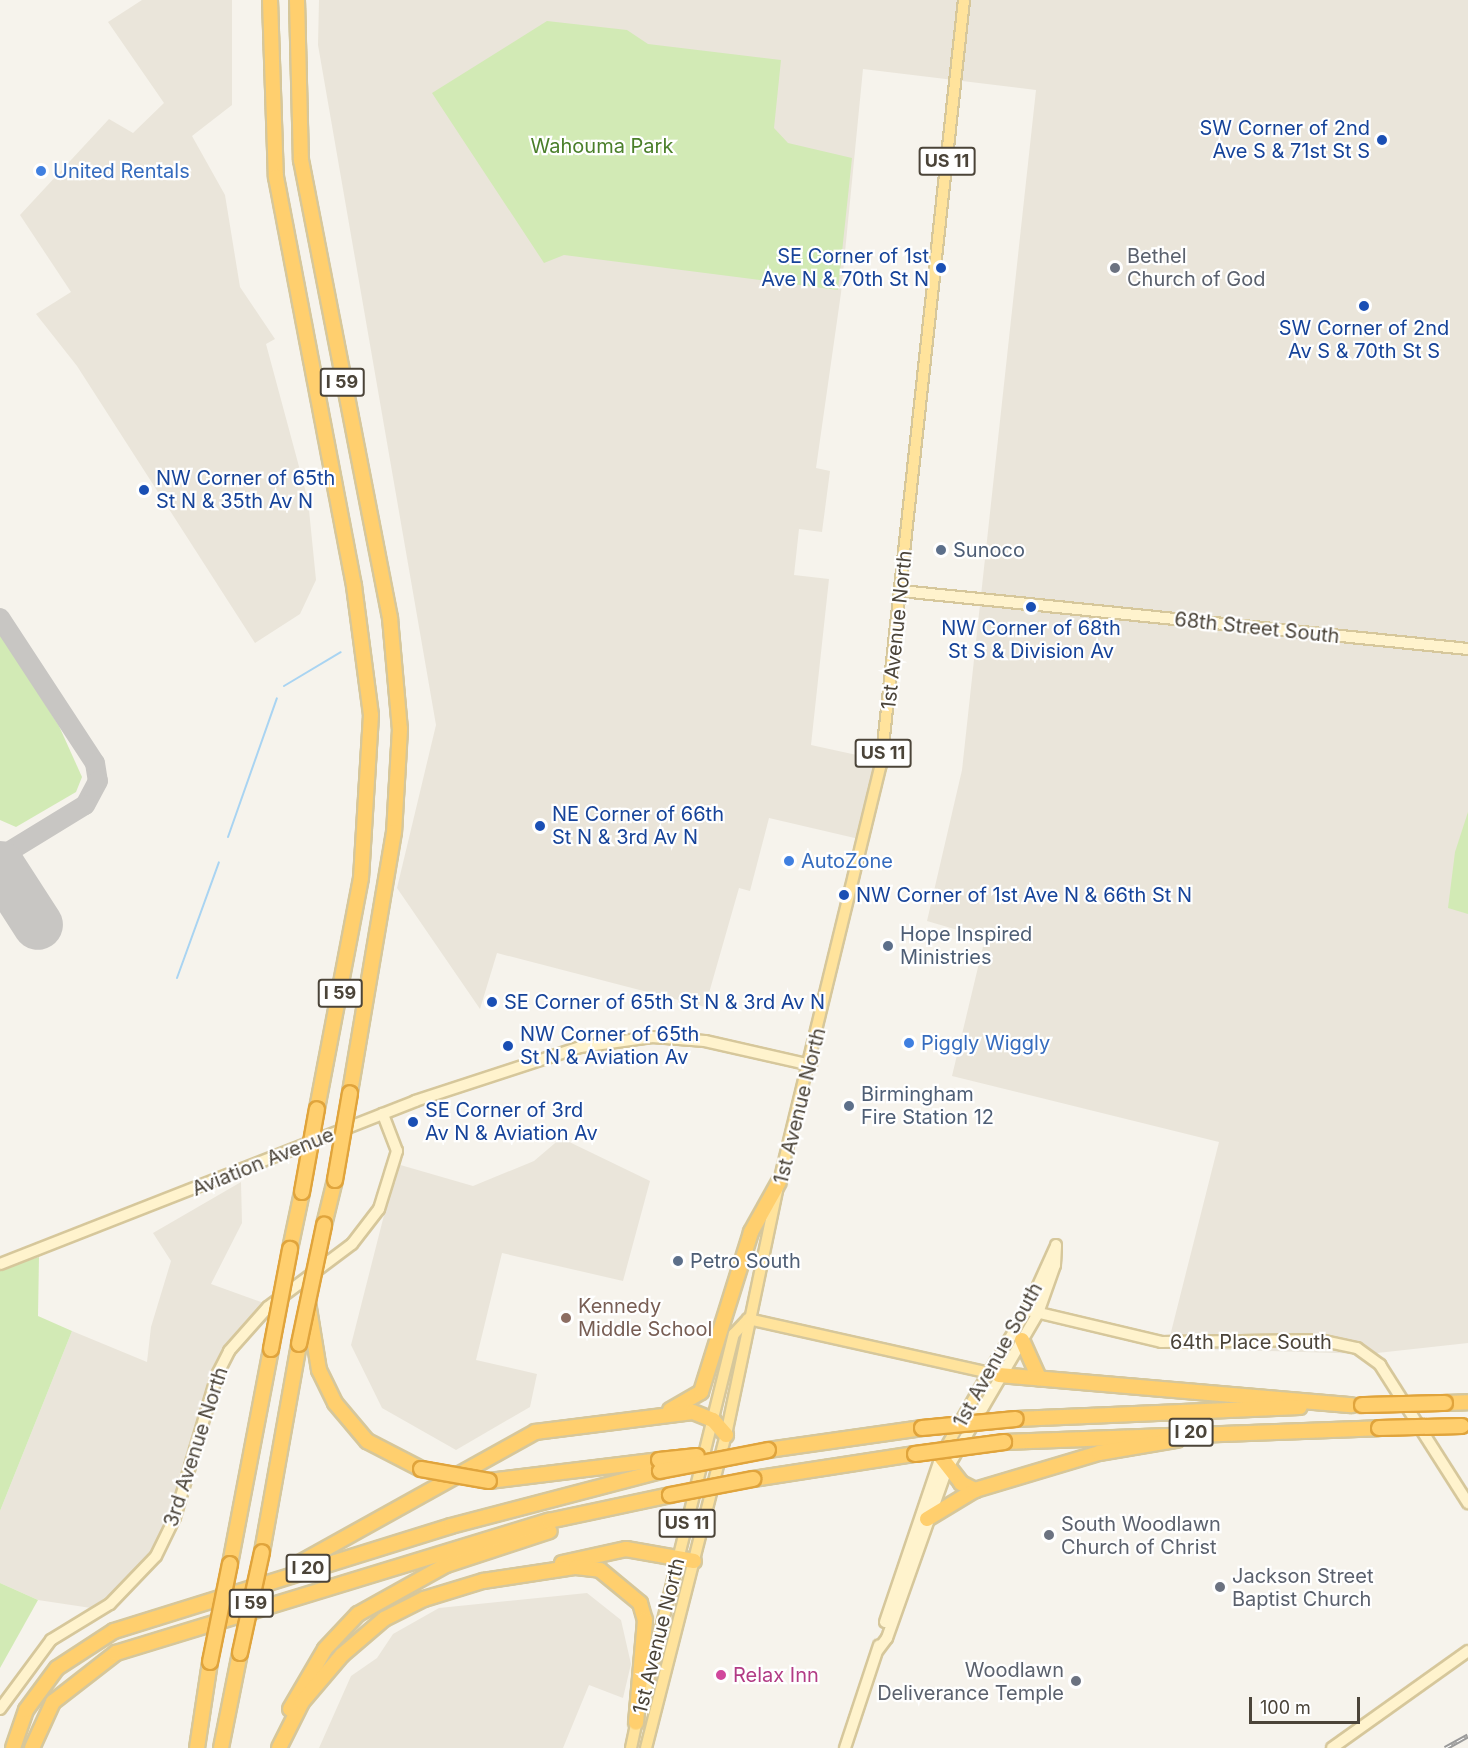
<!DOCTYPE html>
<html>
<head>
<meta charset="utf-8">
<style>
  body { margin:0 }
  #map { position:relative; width:1468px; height:1748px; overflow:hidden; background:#f6f3ec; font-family:Inter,sans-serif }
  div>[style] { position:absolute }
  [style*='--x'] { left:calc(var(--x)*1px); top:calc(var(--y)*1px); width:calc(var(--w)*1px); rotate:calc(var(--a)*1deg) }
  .residential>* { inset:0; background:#eae5da }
  .green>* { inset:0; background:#d2eab5 }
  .stream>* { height:2px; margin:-1px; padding:0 1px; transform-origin:1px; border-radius:1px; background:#a9d4f2 }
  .taxiway>* { height:20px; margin:-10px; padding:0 10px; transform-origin:10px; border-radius:10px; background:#c8c6c3 }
  .runway>* { height:50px; margin:-25px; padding:0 25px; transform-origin:25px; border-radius:25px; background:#c8c6c3 }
  .roads { filter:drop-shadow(2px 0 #d6c79b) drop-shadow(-2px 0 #d6c79b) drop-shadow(0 2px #d6c79b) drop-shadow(0 -2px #d6c79b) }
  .secondary>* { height:10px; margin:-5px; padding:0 5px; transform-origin:5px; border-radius:5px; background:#fff3cd }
  .primary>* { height:10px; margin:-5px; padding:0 5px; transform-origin:5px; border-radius:5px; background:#ffe39c }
  .highway>* { height:14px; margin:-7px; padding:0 7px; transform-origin:7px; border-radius:7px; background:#ffcf6e }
  .rail>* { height:4.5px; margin-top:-2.25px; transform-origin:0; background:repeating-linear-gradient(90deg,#fff 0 7px,#9a9a9a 0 14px); box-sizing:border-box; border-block:2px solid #9a9a9a }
  .bridges { filter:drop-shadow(2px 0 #e0a43c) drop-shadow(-2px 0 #e0a43c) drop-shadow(0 2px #e0a43c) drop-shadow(0 -2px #e0a43c) }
  .highway-bridge>* { height:14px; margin:-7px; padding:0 7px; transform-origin:7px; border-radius:7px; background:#ffcf6e }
  .dots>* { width:16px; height:16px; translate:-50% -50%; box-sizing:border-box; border:3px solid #fff; border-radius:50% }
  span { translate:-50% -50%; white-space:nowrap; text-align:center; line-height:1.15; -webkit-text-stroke:4.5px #fff; paint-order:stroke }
  .shield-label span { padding:2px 4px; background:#fff; border:2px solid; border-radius:4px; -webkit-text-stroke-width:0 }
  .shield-label { font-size:18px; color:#4b4439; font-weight:700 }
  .transit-label { font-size:20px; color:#164399 }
  .right { translate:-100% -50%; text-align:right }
  .left { translate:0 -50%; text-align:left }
  .park-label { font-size:20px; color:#4a7f2a }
  .shop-label { font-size:20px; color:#366cbe }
  .worship-label { font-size:20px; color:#5b616d }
  .service-label { font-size:20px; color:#4e5e75 }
  .street-label { font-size:20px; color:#4b4439 }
  .education-label { font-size:20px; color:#785e54 }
  .hotel-label { font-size:20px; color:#b23c85 }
  .scale { position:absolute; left:1249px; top:1697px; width:111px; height:27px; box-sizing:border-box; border:3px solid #4b4439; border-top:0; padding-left:8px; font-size:18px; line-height:21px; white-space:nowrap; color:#4b4439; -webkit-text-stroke:4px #fff; paint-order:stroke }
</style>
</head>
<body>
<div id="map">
  <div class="residential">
    <i style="clip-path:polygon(142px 0,232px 0,232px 105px,192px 136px,225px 195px,240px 287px,275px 339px,266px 344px,308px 500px,316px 580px,300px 614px,255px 643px,77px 366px,36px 314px,71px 292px,20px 215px,109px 119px,133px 133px,164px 103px,108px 22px)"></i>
    <i style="clip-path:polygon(319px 0,1468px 0,1468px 1343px,1368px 1354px,1167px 1348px,1219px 1142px,952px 1076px,985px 938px,927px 921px,962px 770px,1036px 90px,863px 69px,841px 293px,816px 468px,830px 471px,822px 532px,799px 529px,794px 575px,829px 579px,811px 745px,875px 759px,859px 839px,769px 818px,750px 891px,739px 888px,705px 1007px,497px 953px,480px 1009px,397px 888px,436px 725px,318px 45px)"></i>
    <i style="clip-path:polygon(561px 1138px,650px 1181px,623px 1281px,502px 1253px,476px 1360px,537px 1374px,530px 1407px,456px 1450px,382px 1408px,351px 1345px,397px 1164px,473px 1186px,534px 1161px)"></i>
    <i style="clip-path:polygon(241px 1182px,242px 1223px,211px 1284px,264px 1303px,224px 1348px,212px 1373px,170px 1516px,152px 1553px,131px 1579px,91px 1608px,38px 1600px,0 1583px,0 1511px,72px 1331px,147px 1362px,151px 1327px,171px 1261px,153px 1233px)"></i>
    <i style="clip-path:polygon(587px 1593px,621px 1620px,631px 1664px,623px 1698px,589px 1685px,563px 1748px,319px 1748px,351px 1676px,377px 1658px,393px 1634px,439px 1608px)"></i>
  </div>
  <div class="green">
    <i style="clip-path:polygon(547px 21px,627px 30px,648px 44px,781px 60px,774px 128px,788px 143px,852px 158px,838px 290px,564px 255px,544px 263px,432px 93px)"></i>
    <i style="clip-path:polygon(0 633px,59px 726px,82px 777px,76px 792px,16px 827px,0 820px)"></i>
    <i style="clip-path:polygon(1468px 812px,1468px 914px,1448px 908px,1455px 852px)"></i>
    <i style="clip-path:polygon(39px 1257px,38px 1316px,72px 1331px,0 1511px,0 1269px)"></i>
    <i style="clip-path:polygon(0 1583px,38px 1600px,0 1668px)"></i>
  </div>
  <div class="stream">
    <i style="--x:284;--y:686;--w:66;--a:-30.8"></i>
    <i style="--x:228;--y:837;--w:147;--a:-70.6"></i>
    <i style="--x:177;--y:978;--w:123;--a:-70.1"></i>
  </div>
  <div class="taxiway">
    <i style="--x:0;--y:618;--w:173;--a:56.8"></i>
    <i style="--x:95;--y:763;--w:18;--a:81"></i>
    <i style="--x:98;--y:781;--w:27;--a:118"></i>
    <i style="--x:85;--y:805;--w:100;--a:148.5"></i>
  </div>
  <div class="runway">
    <i style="--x:0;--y:866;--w:70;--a:57.2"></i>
  </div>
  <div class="roads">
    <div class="secondary">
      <i style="--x:901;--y:591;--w:570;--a:5.84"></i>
      <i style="--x:0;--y:1264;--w:446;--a:-21.4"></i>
      <i style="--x:415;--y:1101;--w:174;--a:-18.1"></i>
      <i style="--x:580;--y:1047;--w:73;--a:-7.9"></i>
      <i style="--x:652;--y:1037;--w:53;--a:4.3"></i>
      <i style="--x:705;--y:1041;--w:109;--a:12.8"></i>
      <i style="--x:1027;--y:1310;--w:138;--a:13.4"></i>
      <i style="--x:1161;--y:1342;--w:158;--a:-0.7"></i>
      <i style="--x:1319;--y:1340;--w:39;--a:12"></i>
      <i style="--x:1357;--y:1348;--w:29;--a:36"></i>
      <i style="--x:1380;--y:1365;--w:164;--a:57.5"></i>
      <i style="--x:988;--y:1374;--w:75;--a:-58.6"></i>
      <i style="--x:1027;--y:1310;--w:68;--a:-65.7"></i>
      <i style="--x:885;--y:1622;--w:174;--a:-71.3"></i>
      <i style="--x:878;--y:1650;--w:15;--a:-53"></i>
      <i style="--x:887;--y:1638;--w:179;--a:-70.5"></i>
      <i style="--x:947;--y:1469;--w:181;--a:-59.7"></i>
      <i style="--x:1038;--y:1313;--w:51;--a:-70.5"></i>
      <i style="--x:1055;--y:1265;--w:20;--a:-87"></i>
      <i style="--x:0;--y:1709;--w:86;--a:-53.5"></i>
      <i style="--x:51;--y:1640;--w:69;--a:-31.4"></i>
      <i style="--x:110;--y:1604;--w:66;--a:-46.2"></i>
      <i style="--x:156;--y:1556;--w:43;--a:-64"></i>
      <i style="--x:175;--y:1517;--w:148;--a:-73.5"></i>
      <i style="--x:217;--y:1375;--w:27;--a:-63"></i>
      <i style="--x:229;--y:1351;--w:59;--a:-48.4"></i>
      <i style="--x:268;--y:1307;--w:105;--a:-36.9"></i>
      <i style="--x:352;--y:1244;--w:44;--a:-52.4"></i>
      <i style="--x:379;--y:1209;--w:61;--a:-72.8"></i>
      <i style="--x:397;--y:1151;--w:40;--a:-111"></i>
      <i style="--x:845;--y:1748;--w:108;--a:-71.7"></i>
      <i style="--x:1332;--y:1748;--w:167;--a:-35.5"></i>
    </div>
    <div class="primary">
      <i style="--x:748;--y:1319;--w:257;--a:12.6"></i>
      <i style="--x:942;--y:1454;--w:92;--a:-60.1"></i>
      <i style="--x:643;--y:1701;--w:378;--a:-76.1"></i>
      <i style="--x:734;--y:1334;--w:21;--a:-47"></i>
      <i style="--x:631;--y:1748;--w:33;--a:-78"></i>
      <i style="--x:646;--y:1748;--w:323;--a:-75.7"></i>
      <i style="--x:726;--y:1435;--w:258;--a:-78.2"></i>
      <i style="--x:779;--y:1182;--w:430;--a:-76.3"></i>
      <i style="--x:881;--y:764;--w:768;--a:-83.8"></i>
    </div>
    <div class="highway">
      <i style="--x:270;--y:0;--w:177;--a:88.1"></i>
      <i style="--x:276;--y:177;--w:416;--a:79.2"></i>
      <i style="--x:354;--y:586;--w:130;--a:82.5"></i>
      <i style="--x:371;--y:715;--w:163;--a:93.5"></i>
      <i style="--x:361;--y:878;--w:235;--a:100.8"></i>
      <i style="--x:297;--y:0;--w:160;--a:88.6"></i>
      <i style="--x:301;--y:160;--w:467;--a:79"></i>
      <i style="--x:390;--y:618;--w:111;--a:84.9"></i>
      <i style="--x:400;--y:729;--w:103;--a:93.3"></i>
      <i style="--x:394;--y:832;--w:265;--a:99.6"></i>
      <i style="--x:324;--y:1225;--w:46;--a:-76.3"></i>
      <i style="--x:290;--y:1249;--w:58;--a:-78.1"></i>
      <i style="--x:308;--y:1302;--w:69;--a:80.8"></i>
      <i style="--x:319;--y:1370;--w:37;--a:64"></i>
      <i style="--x:335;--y:1403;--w:50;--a:49.9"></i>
      <i style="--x:367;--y:1441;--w:61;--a:27.4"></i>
      <i style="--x:1022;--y:1340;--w:42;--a:65.9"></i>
      <i style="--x:999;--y:1375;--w:354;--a:4.9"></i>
      <i style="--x:1445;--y:1403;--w:23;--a:-2"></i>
      <i style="--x:670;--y:1410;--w:36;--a:-30"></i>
      <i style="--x:701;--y:1392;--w:168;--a:-72.6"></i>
      <i style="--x:751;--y:1232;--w:57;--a:-60.8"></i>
      <i style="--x:1016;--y:1419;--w:284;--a:-2.4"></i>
      <i style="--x:1004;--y:1442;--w:375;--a:-2.1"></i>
      <i style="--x:768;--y:1450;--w:156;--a:-8.1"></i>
      <i style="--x:941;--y:1457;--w:33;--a:52"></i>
      <i style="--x:961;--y:1483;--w:16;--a:27"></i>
      <i style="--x:753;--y:1479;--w:164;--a:-8.8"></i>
      <i style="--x:489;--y:1481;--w:171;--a:-7"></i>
      <i style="--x:927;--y:1519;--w:56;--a:-31.1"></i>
      <i style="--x:975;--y:1490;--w:129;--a:-16.6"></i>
      <i style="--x:1099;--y:1453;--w:79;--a:-9.5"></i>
      <i style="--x:262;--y:1552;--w:211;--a:-79.9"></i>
      <i style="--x:562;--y:1563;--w:66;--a:-12.3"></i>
      <i style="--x:626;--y:1549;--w:69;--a:10"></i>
      <i style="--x:230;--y:1564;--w:219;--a:-79.2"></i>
      <i style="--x:298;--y:1564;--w:271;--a:-29.1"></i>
      <i style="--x:535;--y:1432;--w:159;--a:-7.2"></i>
      <i style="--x:693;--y:1412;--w:22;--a:22"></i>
      <i style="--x:713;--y:1420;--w:20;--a:49"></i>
      <i style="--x:290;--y:1709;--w:69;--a:-59.7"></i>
      <i style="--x:325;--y:1649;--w:48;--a:-46.7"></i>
      <i style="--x:358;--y:1614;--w:101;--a:-29.1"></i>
      <i style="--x:446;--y:1565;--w:109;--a:-18.1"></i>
      <i style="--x:13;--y:1748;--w:40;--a:-71.1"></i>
      <i style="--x:26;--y:1710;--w:52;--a:-53.6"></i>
      <i style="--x:57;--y:1668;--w:68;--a:-33"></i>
      <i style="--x:114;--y:1631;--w:353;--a:-17.3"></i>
      <i style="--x:451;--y:1526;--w:216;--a:-14.7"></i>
      <i style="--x:32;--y:1748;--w:51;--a:-65.5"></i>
      <i style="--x:53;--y:1702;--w:80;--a:-37.9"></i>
      <i style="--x:116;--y:1653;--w:453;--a:-17"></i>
      <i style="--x:549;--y:1521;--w:124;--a:-12.1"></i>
      <i style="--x:197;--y:1748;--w:87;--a:-81.4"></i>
      <i style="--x:221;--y:1748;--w:97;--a:-78.7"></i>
      <i style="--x:279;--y:1748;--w:51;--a:-63.4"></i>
      <i style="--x:302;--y:1702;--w:62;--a:-49.6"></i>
      <i style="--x:342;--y:1655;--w:55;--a:-40.6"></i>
      <i style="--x:384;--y:1619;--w:45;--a:-26.6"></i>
      <i style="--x:424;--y:1599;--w:62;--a:-17"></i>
      <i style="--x:483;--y:1581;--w:94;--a:-8.6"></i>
      <i style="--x:576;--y:1567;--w:24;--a:7"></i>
      <i style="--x:600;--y:1570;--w:52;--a:39.5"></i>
      <i style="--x:640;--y:1603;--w:18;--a:74"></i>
      <i style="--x:645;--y:1620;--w:103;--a:95"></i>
    </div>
  </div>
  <div class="rail">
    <i style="--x:1445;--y:1748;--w:26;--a:-29"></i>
  </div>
  <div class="bridges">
    <div class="highway-bridge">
      <i style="--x:335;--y:1180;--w:88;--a:-80.2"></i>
      <i style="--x:302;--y:1192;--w:84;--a:-79.8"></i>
      <i style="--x:299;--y:1344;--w:122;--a:-78.1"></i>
      <i style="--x:271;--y:1349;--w:102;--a:-79.2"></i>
      <i style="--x:1362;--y:1405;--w:83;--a:-1.4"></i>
      <i style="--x:922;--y:1428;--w:94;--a:-5.5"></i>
      <i style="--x:1379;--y:1428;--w:83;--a:-1.4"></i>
      <i style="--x:915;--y:1454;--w:90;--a:-7.7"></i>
      <i style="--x:659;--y:1460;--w:38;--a:-6"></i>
      <i style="--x:421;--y:1469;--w:69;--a:10"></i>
      <i style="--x:660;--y:1471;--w:110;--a:-11"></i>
      <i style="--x:670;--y:1495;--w:85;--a:-10.9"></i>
      <i style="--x:240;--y:1653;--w:103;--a:-77.7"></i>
      <i style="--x:210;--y:1662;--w:100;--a:-78.5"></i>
    </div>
  </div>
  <div class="dots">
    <i style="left:1382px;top:140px;background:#1a4fb4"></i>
    <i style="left:41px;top:171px;background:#3f7fe0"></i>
    <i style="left:941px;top:268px;background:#1a4fb4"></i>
    <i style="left:1115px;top:268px;background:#6b7280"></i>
    <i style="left:1364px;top:306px;background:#1a4fb4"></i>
    <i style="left:144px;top:490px;background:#1a4fb4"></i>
    <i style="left:941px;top:550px;background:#5c6f8a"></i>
    <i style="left:1031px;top:607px;background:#1a4fb4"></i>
    <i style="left:540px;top:826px;background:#1a4fb4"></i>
    <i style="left:789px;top:861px;background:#3f7fe0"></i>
    <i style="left:844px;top:895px;background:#1a4fb4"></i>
    <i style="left:888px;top:946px;background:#5c6f8a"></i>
    <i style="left:492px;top:1002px;background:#1a4fb4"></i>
    <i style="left:909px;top:1043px;background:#3f7fe0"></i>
    <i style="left:508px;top:1046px;background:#1a4fb4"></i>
    <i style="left:849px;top:1106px;background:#5c6f8a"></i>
    <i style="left:413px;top:1122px;background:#1a4fb4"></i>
    <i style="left:678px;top:1261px;background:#5c6f8a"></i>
    <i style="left:566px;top:1318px;background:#8d6e63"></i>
    <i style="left:1049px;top:1535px;background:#6b7280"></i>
    <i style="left:1220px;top:1587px;background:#6b7280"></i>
    <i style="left:721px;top:1675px;background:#d1479c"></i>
    <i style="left:1076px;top:1681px;background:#6b7280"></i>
  </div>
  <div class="shield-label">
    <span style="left:947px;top:161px">US 11</span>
    <span style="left:342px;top:382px">I 59</span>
    <span style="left:883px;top:753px">US 11</span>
    <span style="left:340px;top:993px">I 59</span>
    <span style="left:1191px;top:1432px">I 20</span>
    <span style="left:687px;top:1523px">US 11</span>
    <span style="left:308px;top:1568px">I 20</span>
    <span style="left:251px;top:1603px">I 59</span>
  </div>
  <div class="transit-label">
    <span class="right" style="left:1370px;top:140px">SW Corner of 2nd<br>Ave S &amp; 71st St S</span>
    <span class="right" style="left:929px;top:268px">SE Corner of 1st<br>Ave N &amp; 70th St N</span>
    <span style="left:1364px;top:340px">SW Corner of 2nd<br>Av S &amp; 70th St S</span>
    <span class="left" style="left:156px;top:490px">NW Corner of 65th<br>St N &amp; 35th Av N</span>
    <span style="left:1031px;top:640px">NW Corner of 68th<br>St S &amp; Division Av</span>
    <span class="left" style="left:552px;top:826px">NE Corner of 66th<br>St N &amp; 3rd Av N</span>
    <span class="left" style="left:856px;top:895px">NW Corner of 1st Ave N &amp; 66th St N</span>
    <span class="left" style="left:504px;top:1002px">SE Corner of 65th St N &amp; 3rd Av N</span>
    <span class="left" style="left:520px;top:1046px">NW Corner of 65th<br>St N &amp; Aviation Av</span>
    <span class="left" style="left:425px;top:1122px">SE Corner of 3rd<br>Av N &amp; Aviation Av</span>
  </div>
  <div class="park-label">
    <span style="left:602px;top:146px">Wahouma Park</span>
  </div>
  <div class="shop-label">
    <span class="left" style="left:53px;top:171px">United Rentals</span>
    <span class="left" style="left:801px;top:861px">AutoZone</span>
    <span class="left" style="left:921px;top:1043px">Piggly Wiggly</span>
  </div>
  <div class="worship-label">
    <span class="left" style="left:1127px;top:268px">Bethel<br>Church of God</span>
    <span class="left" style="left:1061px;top:1536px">South Woodlawn<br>Church of Christ</span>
    <span class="left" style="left:1232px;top:1588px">Jackson Street<br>Baptist Church</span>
    <span class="right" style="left:1064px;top:1682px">Woodlawn<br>Deliverance Temple</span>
  </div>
  <div class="service-label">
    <span class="left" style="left:953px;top:550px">Sunoco</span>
    <span class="left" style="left:900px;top:946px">Hope Inspired<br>Ministries</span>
    <span class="left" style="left:861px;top:1106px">Birmingham<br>Fire Station 12</span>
    <span class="left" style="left:690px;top:1261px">Petro South</span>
  </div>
  <div class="street-label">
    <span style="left:1257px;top:628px;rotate:6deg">68th Street South</span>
    <span style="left:897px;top:630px;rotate:-84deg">1st Avenue North</span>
    <span style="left:800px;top:1106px;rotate:-76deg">1st Avenue North</span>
    <span style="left:263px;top:1162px;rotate:-22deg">Aviation Avenue</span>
    <span style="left:1251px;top:1342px">64th Place South</span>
    <span style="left:998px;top:1355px;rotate:-61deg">1st Avenue South</span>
    <span style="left:196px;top:1447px;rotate:-72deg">3rd Avenue North</span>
    <span style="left:659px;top:1636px;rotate:-76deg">1st Avenue North</span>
  </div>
  <div class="education-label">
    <span class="left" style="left:578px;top:1318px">Kennedy<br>Middle School</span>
  </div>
  <div class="hotel-label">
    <span class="left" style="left:733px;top:1675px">Relax Inn</span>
  </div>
  <div class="scale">100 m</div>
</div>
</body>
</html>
